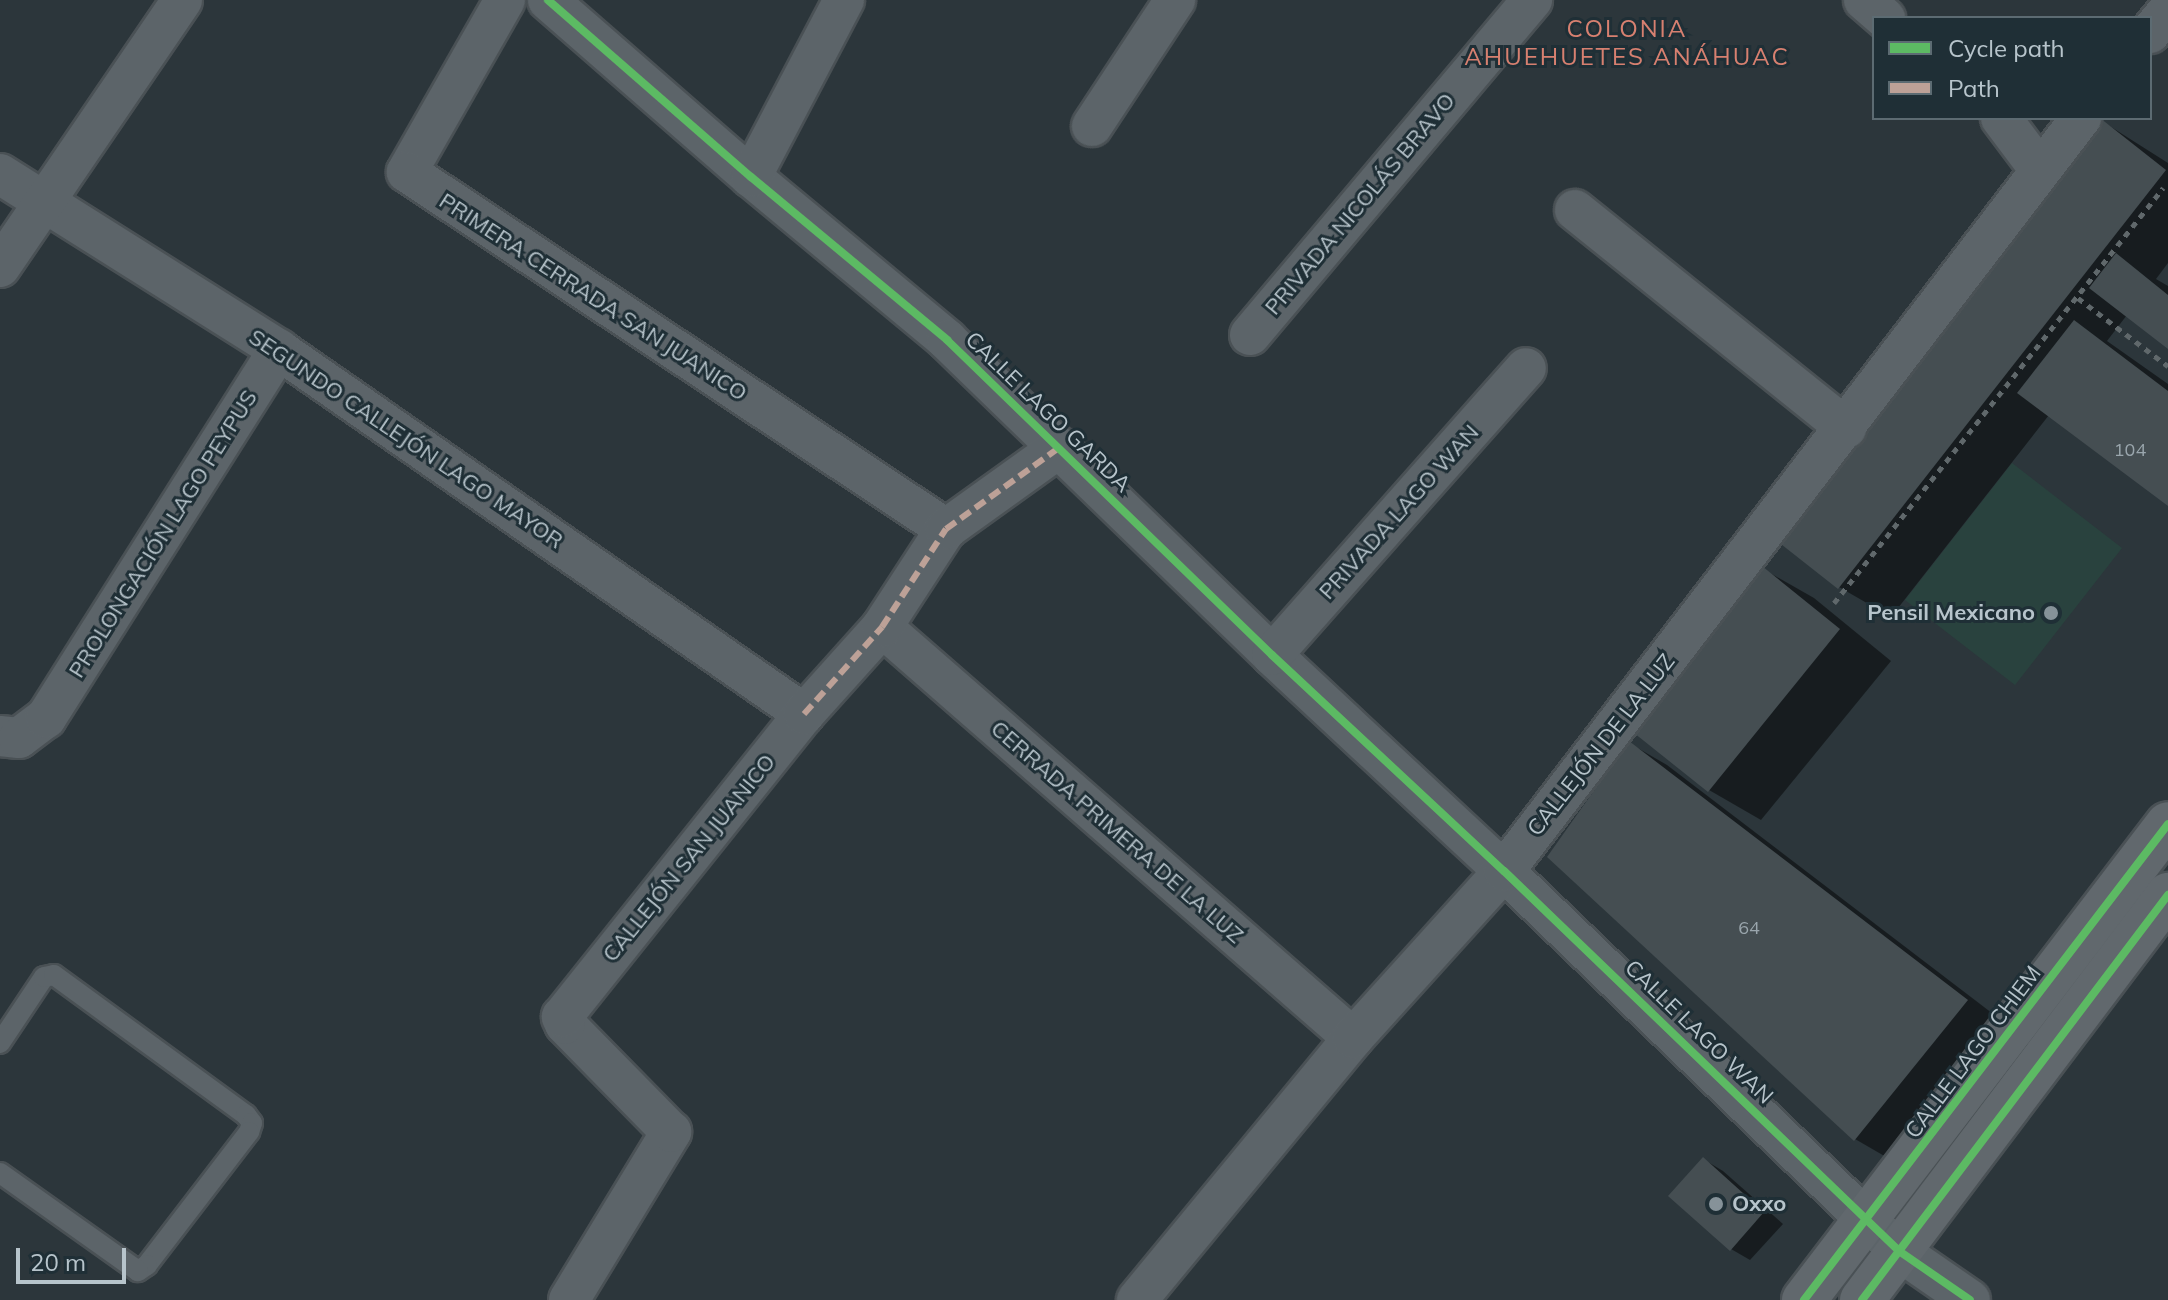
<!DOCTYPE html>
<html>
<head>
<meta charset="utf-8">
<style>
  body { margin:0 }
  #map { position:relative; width:2168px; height:1300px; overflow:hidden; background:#2c363b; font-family:Mulish,sans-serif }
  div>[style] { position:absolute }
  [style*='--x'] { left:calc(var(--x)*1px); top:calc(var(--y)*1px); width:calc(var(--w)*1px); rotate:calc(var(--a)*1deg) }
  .green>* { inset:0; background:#29423e }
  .shadow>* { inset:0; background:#0007 }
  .building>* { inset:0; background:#454e52 }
  .path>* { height:5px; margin-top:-2.5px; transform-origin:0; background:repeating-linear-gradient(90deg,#60686b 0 6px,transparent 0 12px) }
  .roads { filter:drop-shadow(2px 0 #4a5155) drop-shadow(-2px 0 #4a5155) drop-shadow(0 2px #4a5155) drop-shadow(0 -2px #4a5155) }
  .lane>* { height:20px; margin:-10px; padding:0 10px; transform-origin:10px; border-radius:10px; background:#5c6469 }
  .street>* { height:40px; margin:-20px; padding:0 20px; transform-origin:20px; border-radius:20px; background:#5c6469 }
  .secondary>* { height:44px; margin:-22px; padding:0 22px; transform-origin:22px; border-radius:22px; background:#61686d }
  .quiet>* { height:6px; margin-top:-3px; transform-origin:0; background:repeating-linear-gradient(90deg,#bda197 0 12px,transparent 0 18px) }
  .cycleway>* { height:8px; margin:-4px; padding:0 4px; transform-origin:4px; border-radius:4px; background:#5cba63 }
  .dots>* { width:22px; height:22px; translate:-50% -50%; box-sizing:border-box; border:4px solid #1f2f36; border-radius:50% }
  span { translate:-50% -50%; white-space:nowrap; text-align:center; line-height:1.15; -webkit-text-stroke:6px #1f2f36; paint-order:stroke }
  .number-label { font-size:18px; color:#9aa6ad }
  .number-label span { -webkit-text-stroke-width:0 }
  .street-label { font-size:22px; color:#b7c4cb }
  .poi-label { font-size:22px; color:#b7c4cb; font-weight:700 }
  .right { translate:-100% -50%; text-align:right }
  .left { translate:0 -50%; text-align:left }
  .neighbourhood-label { font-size:24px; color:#d78070; letter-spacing:2px }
  .legend { position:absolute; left:1872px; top:16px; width:280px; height:104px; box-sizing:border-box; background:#1f2f36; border:2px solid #5c6b72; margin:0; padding:10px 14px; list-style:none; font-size:24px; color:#b7c4cb }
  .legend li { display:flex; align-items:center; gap:16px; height:40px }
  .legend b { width:40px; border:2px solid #5c6b72 }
  .scale { position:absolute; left:16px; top:1248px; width:110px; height:36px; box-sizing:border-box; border:4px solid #b7c4cb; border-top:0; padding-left:10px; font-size:24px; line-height:28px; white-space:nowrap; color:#b7c4cb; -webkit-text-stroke:6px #1f2f36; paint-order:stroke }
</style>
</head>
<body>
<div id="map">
  <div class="green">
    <i style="clip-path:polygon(2012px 463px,2122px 548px,2015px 685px,1905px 600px)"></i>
  </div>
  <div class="shadow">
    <i style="clip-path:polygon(2097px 118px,2168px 163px,2168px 263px,2156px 279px,2168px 286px,2168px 346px,2127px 315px,2107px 341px,2168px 384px,2168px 504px,2049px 415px,1891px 617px,1839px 587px)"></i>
    <i style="clip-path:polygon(1763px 569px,1814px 598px,1891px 661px,1761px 820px,1709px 790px)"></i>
    <i style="clip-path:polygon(1629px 743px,1667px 765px,2005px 1023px,1893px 1161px,1855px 1139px)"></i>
    <i style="clip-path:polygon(1703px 1159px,1723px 1171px,1783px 1224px,1750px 1260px,1731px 1249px)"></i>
  </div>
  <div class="building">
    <i style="clip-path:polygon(2100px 118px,2166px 170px,1838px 589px,1768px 534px)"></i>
    <i style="clip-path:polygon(2116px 253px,2168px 295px,2168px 349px,2089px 288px)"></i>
    <i style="clip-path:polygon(2074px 320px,2168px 391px,2168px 506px,2017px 393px)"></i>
    <i style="clip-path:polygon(1762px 566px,1840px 629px,1708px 792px,1629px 729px)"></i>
    <i style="clip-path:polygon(1629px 741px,1968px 1000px,1854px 1141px,1547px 857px)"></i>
    <i style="clip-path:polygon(1703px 1157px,1764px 1212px,1730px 1251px,1668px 1196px)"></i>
  </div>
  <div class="path">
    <i style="--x:2078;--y:298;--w:113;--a:37.1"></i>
    <i style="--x:1834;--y:603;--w:530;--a:-51.59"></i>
  </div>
  <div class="roads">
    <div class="lane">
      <i style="--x:0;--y:1043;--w:79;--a:-56.3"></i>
      <i style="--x:44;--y:977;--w:10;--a:-11"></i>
      <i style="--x:54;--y:975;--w:238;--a:36.1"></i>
      <i style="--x:246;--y:1115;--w:10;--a:53"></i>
      <i style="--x:252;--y:1123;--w:9;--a:108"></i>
      <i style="--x:249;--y:1132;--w:168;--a:127.5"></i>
      <i style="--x:147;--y:1265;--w:11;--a:146"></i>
      <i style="--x:138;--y:1271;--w:169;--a:-144.6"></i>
    </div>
    <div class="street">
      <i style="--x:505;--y:0;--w:198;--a:119.7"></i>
      <i style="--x:407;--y:172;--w:647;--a:33.52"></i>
      <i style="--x:548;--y:0;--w:269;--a:41.1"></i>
      <i style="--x:751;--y:177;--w:255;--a:39.7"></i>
      <i style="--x:947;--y:340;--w:453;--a:44.1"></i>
      <i style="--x:1272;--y:655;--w:317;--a:43"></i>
      <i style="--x:1504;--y:871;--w:548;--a:43.89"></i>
      <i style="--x:1899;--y:1251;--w:86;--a:34.6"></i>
      <i style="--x:1864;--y:0;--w:28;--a:41"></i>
      <i style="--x:2150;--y:33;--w:28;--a:-51"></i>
      <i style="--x:2001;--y:118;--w:65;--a:53.1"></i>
      <i style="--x:1092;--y:126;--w:151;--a:-56.6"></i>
      <i style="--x:0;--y:174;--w:330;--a:32.2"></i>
      <i style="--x:279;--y:350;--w:639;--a:34.73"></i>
      <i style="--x:751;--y:177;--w:200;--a:-62.3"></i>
      <i style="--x:1575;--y:210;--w:348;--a:38.8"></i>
      <i style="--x:0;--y:267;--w:323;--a:-55.7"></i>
      <i style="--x:1250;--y:335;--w:438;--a:-49.9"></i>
      <i style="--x:882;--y:627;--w:625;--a:41.11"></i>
      <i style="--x:1272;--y:655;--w:383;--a:-48.5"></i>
      <i style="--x:0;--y:736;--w:19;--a:6"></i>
      <i style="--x:19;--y:738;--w:34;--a:-37"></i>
      <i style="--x:46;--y:718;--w:436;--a:-57.7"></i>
      <i style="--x:569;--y:1300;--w:197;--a:-58.7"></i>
      <i style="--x:671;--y:1132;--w:151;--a:-134.5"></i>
      <i style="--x:565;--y:1024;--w:8;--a:-113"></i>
      <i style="--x:562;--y:1017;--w:388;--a:-51.4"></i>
      <i style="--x:804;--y:714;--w:117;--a:-48.1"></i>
      <i style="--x:882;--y:627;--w:117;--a:-56.9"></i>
      <i style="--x:946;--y:529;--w:140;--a:-35.7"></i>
      <i style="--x:1137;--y:1300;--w:340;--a:-50.5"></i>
      <i style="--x:1353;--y:1038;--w:225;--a:-47.9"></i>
      <i style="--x:1504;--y:871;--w:949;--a:-52.54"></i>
    </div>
    <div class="secondary">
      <i style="--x:1804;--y:1300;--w:599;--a:-52.59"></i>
      <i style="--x:1862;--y:1300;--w:508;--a:-52.93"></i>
    </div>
  </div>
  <div class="quiet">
    <i style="--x:804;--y:714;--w:117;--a:-48.1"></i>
    <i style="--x:882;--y:627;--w:117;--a:-56.9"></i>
    <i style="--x:946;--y:529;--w:140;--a:-35.7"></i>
  </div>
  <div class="cycleway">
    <i style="--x:548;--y:0;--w:269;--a:41.1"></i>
    <i style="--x:751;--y:177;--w:255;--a:39.7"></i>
    <i style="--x:947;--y:340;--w:453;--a:44.1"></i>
    <i style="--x:1272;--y:655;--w:317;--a:43"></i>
    <i style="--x:1504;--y:871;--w:548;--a:43.89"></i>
    <i style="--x:1899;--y:1251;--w:86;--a:34.6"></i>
    <i style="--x:1804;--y:1300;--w:599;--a:-52.59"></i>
    <i style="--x:1862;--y:1300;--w:508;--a:-52.93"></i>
  </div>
  <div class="dots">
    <i style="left:2051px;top:613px;background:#869299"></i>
    <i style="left:1716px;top:1204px;background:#869299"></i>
  </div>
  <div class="number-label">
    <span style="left:2130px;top:450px">104</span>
    <span style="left:1749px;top:928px">64</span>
  </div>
  <div class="street-label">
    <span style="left:1360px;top:204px;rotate:-50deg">PRIVADA NICOLÁS BRAVO</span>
    <span style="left:593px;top:297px;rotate:33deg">PRIMERA CERRADA SAN JUANICO</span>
    <span style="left:1048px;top:412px;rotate:44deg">CALLE LAGO GARDA</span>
    <span style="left:406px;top:439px;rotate:34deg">SEGUNDO CALLEJÓN LAGO MAYOR</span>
    <span style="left:1399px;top:512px;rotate:-48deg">PRIVADA LAGO WAN</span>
    <span style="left:163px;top:534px;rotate:-58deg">PROLONGACIÓN LAGO PEYPUS</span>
    <span style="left:1601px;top:745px;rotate:-52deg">CALLEJÓN DE LA LUZ</span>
    <span style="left:1117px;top:832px;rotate:41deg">CERRADA PRIMERA DE LA LUZ</span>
    <span style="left:689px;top:858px;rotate:-51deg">CALLEJÓN SAN JUANICO</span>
    <span style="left:1699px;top:1032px;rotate:44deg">CALLE LAGO WAN</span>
    <span style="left:1973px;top:1052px;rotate:-53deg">CALLE LAGO CHIEM</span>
  </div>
  <div class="poi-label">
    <span class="right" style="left:2035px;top:613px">Pensil Mexicano</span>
    <span class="left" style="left:1732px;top:1204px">Oxxo</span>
  </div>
  <div class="neighbourhood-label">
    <span style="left:1627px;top:43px">COLONIA<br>AHUEHUETES ANÁHUAC</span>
  </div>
  <ul class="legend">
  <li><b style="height:10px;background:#5cba63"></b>Cycle path</li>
  <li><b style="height:10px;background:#bda197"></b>Path</li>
  </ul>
  <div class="scale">20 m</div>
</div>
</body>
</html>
